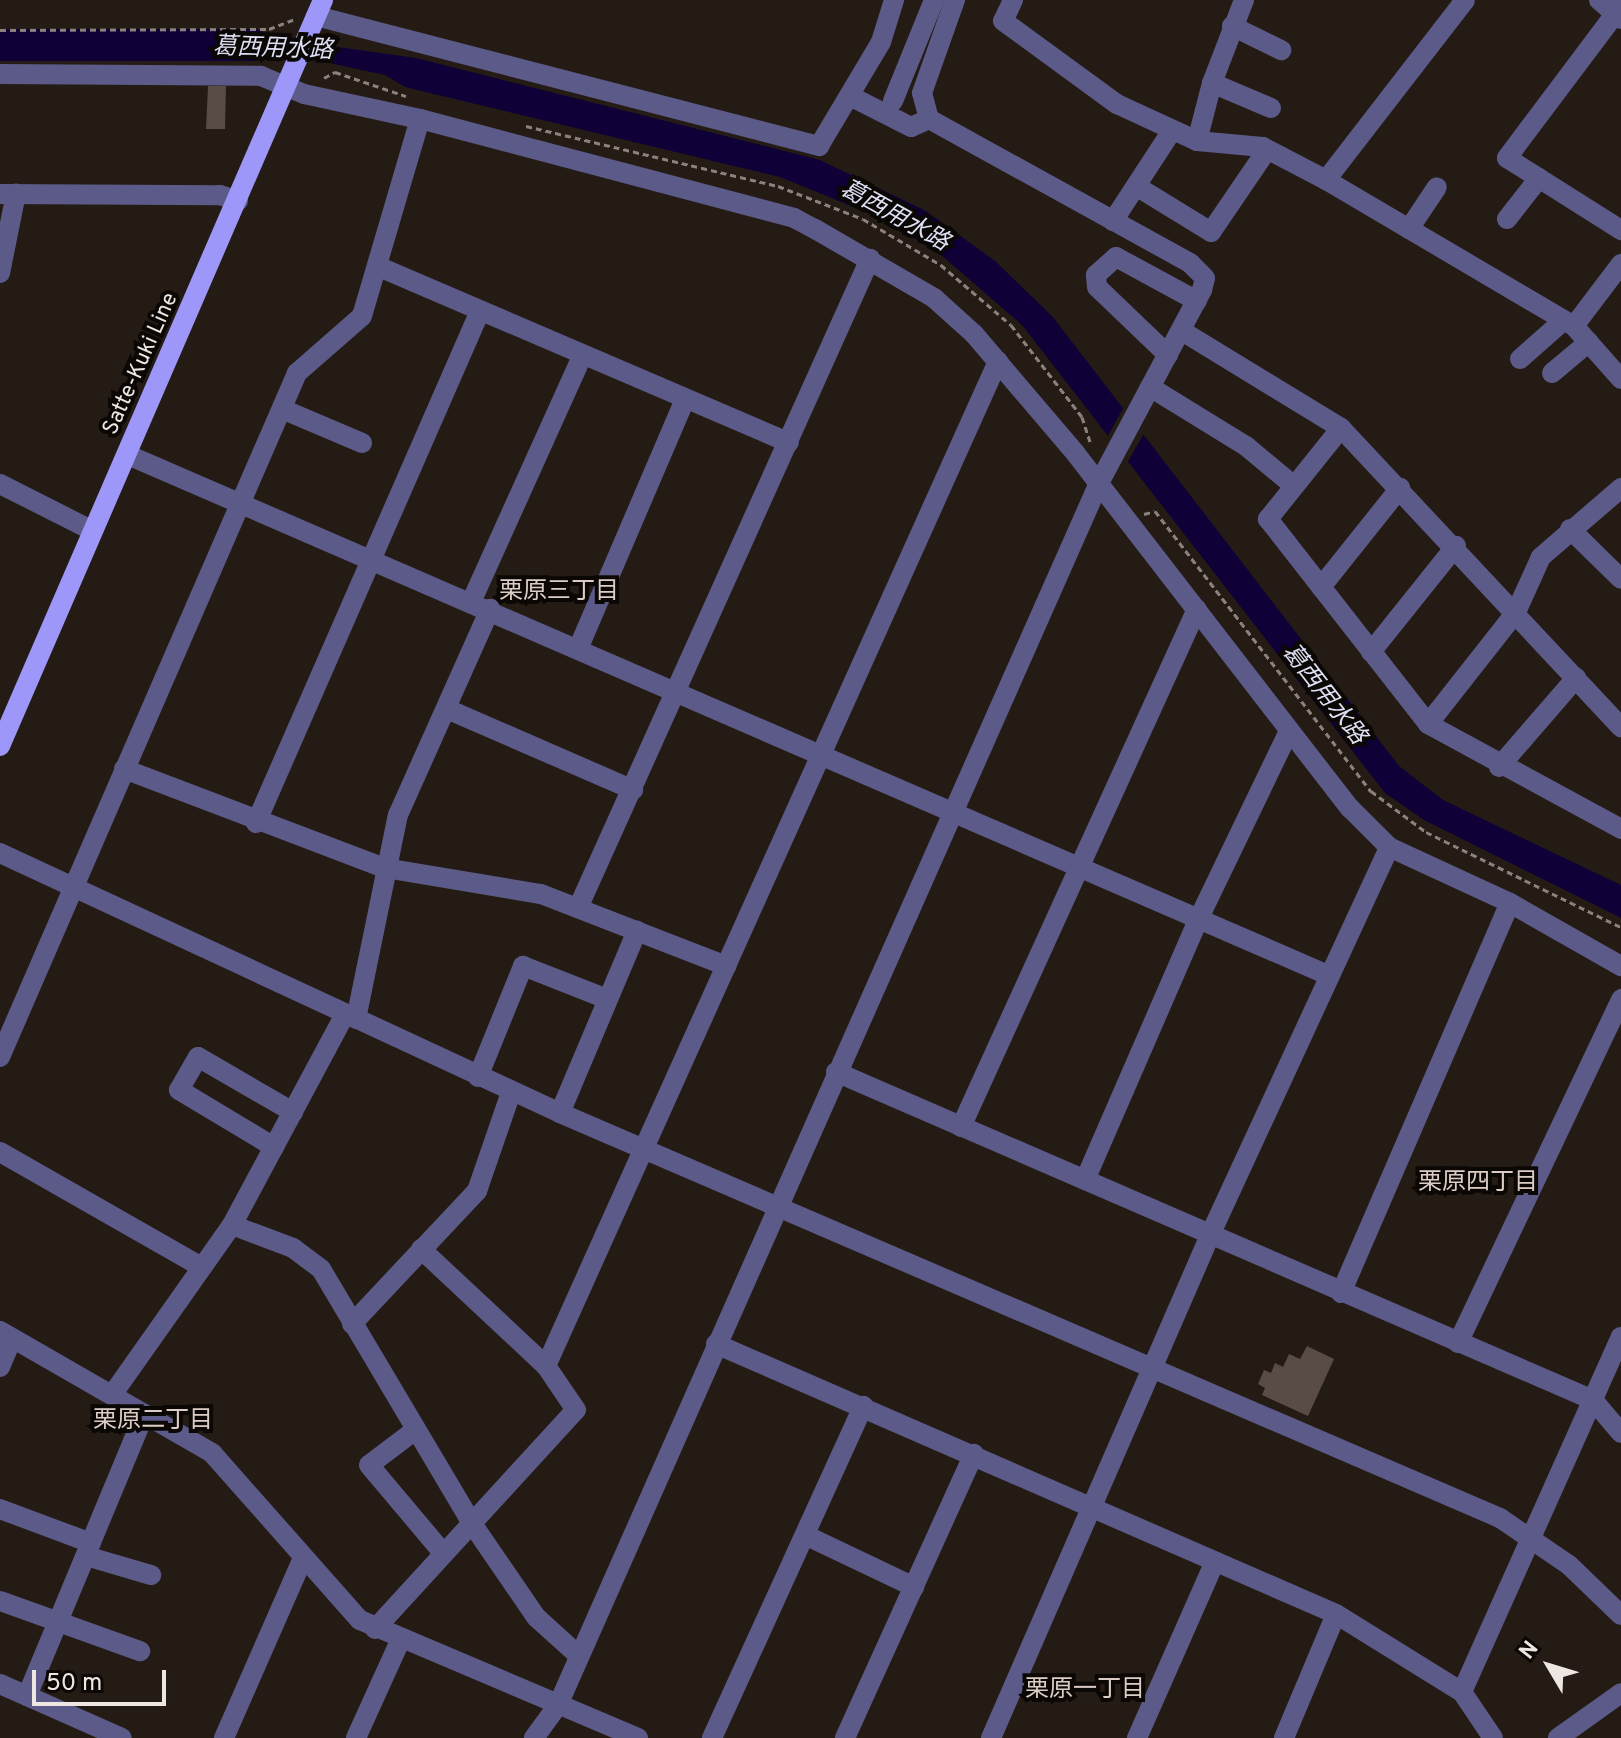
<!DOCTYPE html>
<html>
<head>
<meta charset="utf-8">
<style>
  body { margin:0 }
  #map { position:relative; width:1621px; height:1738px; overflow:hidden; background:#251b15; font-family:Overpass,"Noto Sans JP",sans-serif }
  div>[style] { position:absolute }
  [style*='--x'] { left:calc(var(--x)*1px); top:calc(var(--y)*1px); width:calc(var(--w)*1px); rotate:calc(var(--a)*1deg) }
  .water>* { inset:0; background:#0f0037 }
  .pier>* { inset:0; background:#251b15 }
  .river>* { height:32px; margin:-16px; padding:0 16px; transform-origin:16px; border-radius:16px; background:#0f0037 }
  .building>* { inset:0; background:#584c45 }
  .path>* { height:3px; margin-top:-1.5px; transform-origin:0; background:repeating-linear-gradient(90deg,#8b827d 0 6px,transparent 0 10px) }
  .minor>* { height:20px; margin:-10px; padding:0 10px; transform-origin:10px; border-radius:10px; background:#5c5a89 }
  .major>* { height:20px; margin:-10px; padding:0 10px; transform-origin:10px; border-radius:10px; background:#9c97f8 }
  span { translate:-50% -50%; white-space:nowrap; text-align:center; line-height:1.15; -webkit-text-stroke:8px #0b0705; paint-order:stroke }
  .street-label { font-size:22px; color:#eee6e3 }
  .water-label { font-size:24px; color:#dedff3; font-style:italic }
  .neighbourhood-label { font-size:24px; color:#dbcdc5 }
  .north { position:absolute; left:1509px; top:1626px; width:80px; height:80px; -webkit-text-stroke:6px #0b0705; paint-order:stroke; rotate:308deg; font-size:22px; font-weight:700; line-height:32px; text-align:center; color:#eee6e3 }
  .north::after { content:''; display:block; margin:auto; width:28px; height:36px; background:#eee6e3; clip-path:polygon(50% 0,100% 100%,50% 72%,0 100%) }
  .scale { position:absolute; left:32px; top:1670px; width:134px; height:36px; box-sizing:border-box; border:4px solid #eee6e3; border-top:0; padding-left:10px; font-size:24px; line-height:28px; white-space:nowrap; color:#eee6e3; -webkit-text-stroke:6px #0b0705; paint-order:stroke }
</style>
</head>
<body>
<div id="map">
  <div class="water">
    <i style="clip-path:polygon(208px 36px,259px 36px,416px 58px,820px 160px,926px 211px,995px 261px,1052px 316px,1399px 766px,1443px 800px,1621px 885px,1621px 918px,1424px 820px,1385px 793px,1022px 325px,940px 254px,883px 219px,780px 177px,405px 87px,385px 75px,325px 62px,209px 57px)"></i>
  </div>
  <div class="pier">
    <i style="clip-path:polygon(282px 35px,332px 40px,320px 66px,271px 61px)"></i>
    <i style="clip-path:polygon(1126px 403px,1146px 430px,1126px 465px,1106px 439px)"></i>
  </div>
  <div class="river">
    <i style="--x:0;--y:45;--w:253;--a:0"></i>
  </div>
  <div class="building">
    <i style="clip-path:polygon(208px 86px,226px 86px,225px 129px,206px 129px)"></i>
    <i style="clip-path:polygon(1307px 1346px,1334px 1359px,1308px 1416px,1262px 1395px,1265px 1388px,1258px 1384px,1264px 1370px,1271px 1373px,1275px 1363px,1283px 1367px,1289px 1354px,1300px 1359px)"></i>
  </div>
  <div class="path">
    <i style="--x:0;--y:30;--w:269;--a:-0.2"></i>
    <i style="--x:269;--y:29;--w:26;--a:-21"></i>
    <i style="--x:324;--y:78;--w:13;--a:-29"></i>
    <i style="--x:335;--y:72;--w:75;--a:18.7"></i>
    <i style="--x:526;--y:126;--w:259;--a:13.4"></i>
    <i style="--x:778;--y:186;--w:91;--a:21.2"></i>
    <i style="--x:863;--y:219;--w:91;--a:30.5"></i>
    <i style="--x:941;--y:265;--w:92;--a:40.6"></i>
    <i style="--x:1011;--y:325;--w:116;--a:52.3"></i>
    <i style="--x:1082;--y:417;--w:26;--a:72"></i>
    <i style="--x:1144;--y:514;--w:11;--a:-15"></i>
    <i style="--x:1155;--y:511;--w:354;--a:52.4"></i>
    <i style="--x:1371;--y:791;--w:69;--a:36.7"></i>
    <i style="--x:1426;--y:832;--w:217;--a:26"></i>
  </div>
  <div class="minor">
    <i style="--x:1013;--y:0;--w:23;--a:115"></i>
    <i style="--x:1003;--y:21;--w:141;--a:36.1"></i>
    <i style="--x:1117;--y:104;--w:88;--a:24.8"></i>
    <i style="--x:1197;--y:141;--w:66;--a:5.2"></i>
    <i style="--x:1263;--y:147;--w:71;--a:27.6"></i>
    <i style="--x:1326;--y:180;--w:288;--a:30.5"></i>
    <i style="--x:1574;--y:326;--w:71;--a:48.4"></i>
    <i style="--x:1599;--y:0;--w:29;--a:41"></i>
    <i style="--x:1621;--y:6;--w:190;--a:126.9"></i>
    <i style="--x:1507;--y:158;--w:135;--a:32.3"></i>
    <i style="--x:316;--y:16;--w:520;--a:14.49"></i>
    <i style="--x:819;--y:146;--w:121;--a:-59.2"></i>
    <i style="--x:881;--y:42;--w:44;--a:-72.8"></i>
    <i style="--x:1232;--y:26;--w:55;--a:26.1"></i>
    <i style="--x:0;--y:74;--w:261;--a:0.4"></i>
    <i style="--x:261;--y:76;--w:47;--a:22.7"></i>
    <i style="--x:304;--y:94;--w:119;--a:12.2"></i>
    <i style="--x:420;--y:119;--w:387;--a:14.8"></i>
    <i style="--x:794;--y:218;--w:24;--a:28"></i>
    <i style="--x:815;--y:229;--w:138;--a:30.1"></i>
    <i style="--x:934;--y:298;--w:54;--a:42"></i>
    <i style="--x:974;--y:334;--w:157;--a:49.6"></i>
    <i style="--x:1076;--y:454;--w:448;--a:52.3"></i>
    <i style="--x:1350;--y:808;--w:55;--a:45"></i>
    <i style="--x:1389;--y:847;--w:133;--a:24.8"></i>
    <i style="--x:1510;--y:903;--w:128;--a:29.6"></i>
    <i style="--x:1212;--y:83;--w:64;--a:23"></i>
    <i style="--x:852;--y:97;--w:66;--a:27"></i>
    <i style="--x:911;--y:127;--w:20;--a:-24"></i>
    <i style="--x:893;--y:101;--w:109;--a:-67.9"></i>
    <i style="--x:1197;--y:141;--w:60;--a:-75.5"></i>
    <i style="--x:1212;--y:83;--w:89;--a:-68.9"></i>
    <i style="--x:1326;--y:180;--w:227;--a:-52.3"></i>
    <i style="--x:1136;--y:186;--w:88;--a:31.5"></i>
    <i style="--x:1211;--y:232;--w:99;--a:-55.7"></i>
    <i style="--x:0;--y:194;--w:220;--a:0.3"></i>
    <i style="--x:220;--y:195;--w:19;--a:18"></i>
    <i style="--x:1507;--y:219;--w:52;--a:-52"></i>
    <i style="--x:1113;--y:221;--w:106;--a:-56.9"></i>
    <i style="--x:1409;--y:229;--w:50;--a:-56.3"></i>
    <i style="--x:377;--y:266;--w:448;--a:23.2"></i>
    <i style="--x:0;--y:273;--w:81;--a:-78.6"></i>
    <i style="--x:1574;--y:326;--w:78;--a:-52.8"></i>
    <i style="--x:1182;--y:331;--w:186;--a:31.4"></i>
    <i style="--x:1341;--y:428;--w:410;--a:46.9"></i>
    <i style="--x:1168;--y:355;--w:98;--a:-136.2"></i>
    <i style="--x:1097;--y:287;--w:12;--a:-95"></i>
    <i style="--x:1096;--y:275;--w:27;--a:-42"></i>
    <i style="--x:1116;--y:257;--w:92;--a:28.5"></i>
    <i style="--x:1520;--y:359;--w:57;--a:-41.5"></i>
    <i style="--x:1552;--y:373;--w:48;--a:-40"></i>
    <i style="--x:1150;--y:387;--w:113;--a:31.6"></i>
    <i style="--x:1246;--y:446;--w:62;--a:39.8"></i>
    <i style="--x:282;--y:409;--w:87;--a:23"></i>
    <i style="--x:1341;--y:428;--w:117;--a:128.7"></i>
    <i style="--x:1268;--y:519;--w:260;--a:52"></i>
    <i style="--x:1428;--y:724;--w:220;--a:28.5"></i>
    <i style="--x:128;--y:455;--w:1308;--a:23.43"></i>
    <i style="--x:0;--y:484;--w:104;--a:26.8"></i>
    <i style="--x:1570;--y:529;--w:71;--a:44.4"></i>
    <i style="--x:1321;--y:587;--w:127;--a:-51.4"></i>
    <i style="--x:472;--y:600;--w:268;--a:-65.7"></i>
    <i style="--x:578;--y:649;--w:269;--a:-66.8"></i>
    <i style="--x:1371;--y:652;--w:136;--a:-51.3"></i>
    <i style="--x:447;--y:709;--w:203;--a:23.5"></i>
    <i style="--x:1428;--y:724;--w:142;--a:-51.8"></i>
    <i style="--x:1516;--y:612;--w:60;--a:-65.6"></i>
    <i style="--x:1541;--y:557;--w:106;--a:-40.8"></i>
    <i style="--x:1499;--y:767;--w:118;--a:-49.1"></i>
    <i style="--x:124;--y:769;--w:279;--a:20.8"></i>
    <i style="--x:385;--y:868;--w:158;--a:9.5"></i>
    <i style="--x:541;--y:894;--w:199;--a:21.2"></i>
    <i style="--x:256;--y:823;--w:559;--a:-66.37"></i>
    <i style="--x:0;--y:853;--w:617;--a:24.9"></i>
    <i style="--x:560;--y:1113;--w:1024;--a:23.31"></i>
    <i style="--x:1500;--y:1518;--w:83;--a:34.3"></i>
    <i style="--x:1569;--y:1565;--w:72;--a:43.9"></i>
    <i style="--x:578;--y:908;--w:712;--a:-65.78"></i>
    <i style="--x:356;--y:1019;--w:208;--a:-78.4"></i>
    <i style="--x:398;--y:815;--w:226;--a:-65.9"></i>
    <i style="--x:0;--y:1057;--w:746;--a:-66.53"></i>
    <i style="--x:297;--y:373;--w:86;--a:-41.2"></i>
    <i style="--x:362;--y:316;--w:205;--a:-73.6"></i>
    <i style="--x:836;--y:1072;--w:825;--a:23.43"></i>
    <i style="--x:1593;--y:1400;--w:43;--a:49.7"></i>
    <i style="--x:478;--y:1077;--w:120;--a:-67.9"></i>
    <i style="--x:523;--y:966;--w:90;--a:21.4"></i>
    <i style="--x:560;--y:1113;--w:198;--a:-67.1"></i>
    <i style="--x:961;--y:1127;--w:569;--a:-65.51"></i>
    <i style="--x:274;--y:1147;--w:111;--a:-149"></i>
    <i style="--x:179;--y:1090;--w:38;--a:-60"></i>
    <i style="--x:198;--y:1057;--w:110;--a:30.1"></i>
    <i style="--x:0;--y:1152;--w:232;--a:29.7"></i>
    <i style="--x:1085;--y:1180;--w:286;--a:-66.5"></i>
    <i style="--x:1199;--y:918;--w:208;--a:-64.3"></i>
    <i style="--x:232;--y:1225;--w:65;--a:20.7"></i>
    <i style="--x:293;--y:1248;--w:35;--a:37"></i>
    <i style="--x:321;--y:1269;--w:294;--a:59.3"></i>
    <i style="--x:471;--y:1522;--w:115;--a:55.6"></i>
    <i style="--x:536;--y:1617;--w:58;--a:42.2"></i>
    <i style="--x:421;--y:1249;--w:171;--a:43.1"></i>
    <i style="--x:1341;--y:1293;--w:425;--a:-66.6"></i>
    <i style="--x:352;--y:1324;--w:183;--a:-46.8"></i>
    <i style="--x:477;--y:1191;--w:105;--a:-71"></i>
    <i style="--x:0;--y:1331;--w:245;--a:29.9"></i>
    <i style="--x:212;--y:1453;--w:223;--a:48.5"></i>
    <i style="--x:360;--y:1620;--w:302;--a:23"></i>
    <i style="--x:1458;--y:1343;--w:381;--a:-64.6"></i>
    <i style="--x:716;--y:1344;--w:676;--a:23.53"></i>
    <i style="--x:1336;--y:1614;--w:148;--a:31.8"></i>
    <i style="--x:1462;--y:1692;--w:55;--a:56"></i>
    <i style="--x:0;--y:1367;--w:30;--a:-67"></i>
    <i style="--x:112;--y:1395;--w:208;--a:-54.8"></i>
    <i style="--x:232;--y:1225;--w:239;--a:-61.8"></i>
    <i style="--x:414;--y:1431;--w:56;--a:142.9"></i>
    <i style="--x:369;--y:1465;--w:115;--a:49.9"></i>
    <i style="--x:0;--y:1509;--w:97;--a:20.5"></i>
    <i style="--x:805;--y:1535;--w:121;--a:25.5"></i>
    <i style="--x:86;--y:1556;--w:68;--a:16.3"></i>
    <i style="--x:0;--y:1601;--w:149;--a:19.7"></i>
    <i style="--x:375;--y:1629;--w:297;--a:-47.5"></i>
    <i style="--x:576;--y:1410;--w:53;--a:-124.3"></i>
    <i style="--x:546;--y:1366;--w:1102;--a:-65.78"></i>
    <i style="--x:0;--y:1684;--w:133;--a:23.9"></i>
    <i style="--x:1462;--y:1692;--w:389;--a:-65.9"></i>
    <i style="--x:27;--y:1696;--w:304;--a:-67.4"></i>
    <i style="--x:224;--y:1738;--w:197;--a:-66.3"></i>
    <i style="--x:356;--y:1738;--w:109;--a:-65.6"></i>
    <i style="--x:534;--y:1738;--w:41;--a:-54"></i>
    <i style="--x:558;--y:1705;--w:1336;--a:-66.12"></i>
    <i style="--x:1099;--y:483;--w:219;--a:-61.9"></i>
    <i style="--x:1202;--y:290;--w:12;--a:-76"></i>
    <i style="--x:1205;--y:278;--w:21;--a:-135"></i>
    <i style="--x:1190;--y:263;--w:298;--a:-151.1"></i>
    <i style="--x:929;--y:119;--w:27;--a:-105"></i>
    <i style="--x:922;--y:93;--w:99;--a:-70.5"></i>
    <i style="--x:712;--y:1738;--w:365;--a:-65.5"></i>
    <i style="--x:845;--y:1738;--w:312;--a:-65.6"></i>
    <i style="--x:991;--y:1738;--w:551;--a:-66.46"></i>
    <i style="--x:1211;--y:1233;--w:425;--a:-65.2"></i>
    <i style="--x:1137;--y:1738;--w:193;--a:-66.2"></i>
    <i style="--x:1284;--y:1738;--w:134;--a:-67.2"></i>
    <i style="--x:1558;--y:1738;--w:77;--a:-35.5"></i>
  </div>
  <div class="major">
    <i style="--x:0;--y:746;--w:813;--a:-66.59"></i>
  </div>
  <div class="street-label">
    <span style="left:141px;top:364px;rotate:-66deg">Satte-Kuki Line</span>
  </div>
  <div class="water-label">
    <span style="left:273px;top:50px;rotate:2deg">葛西用水路</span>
    <span style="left:894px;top:217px;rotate:29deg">葛西用水路</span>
    <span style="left:1323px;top:695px;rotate:52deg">葛西用水路</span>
  </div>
  <div class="neighbourhood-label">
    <span style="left:559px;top:593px">栗原三丁目</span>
    <span style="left:1478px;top:1184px">栗原四丁目</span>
    <span style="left:153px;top:1422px">栗原二丁目</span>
    <span style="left:1085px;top:1691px">栗原一丁目</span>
  </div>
  <div class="north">N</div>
  <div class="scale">50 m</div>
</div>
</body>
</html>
